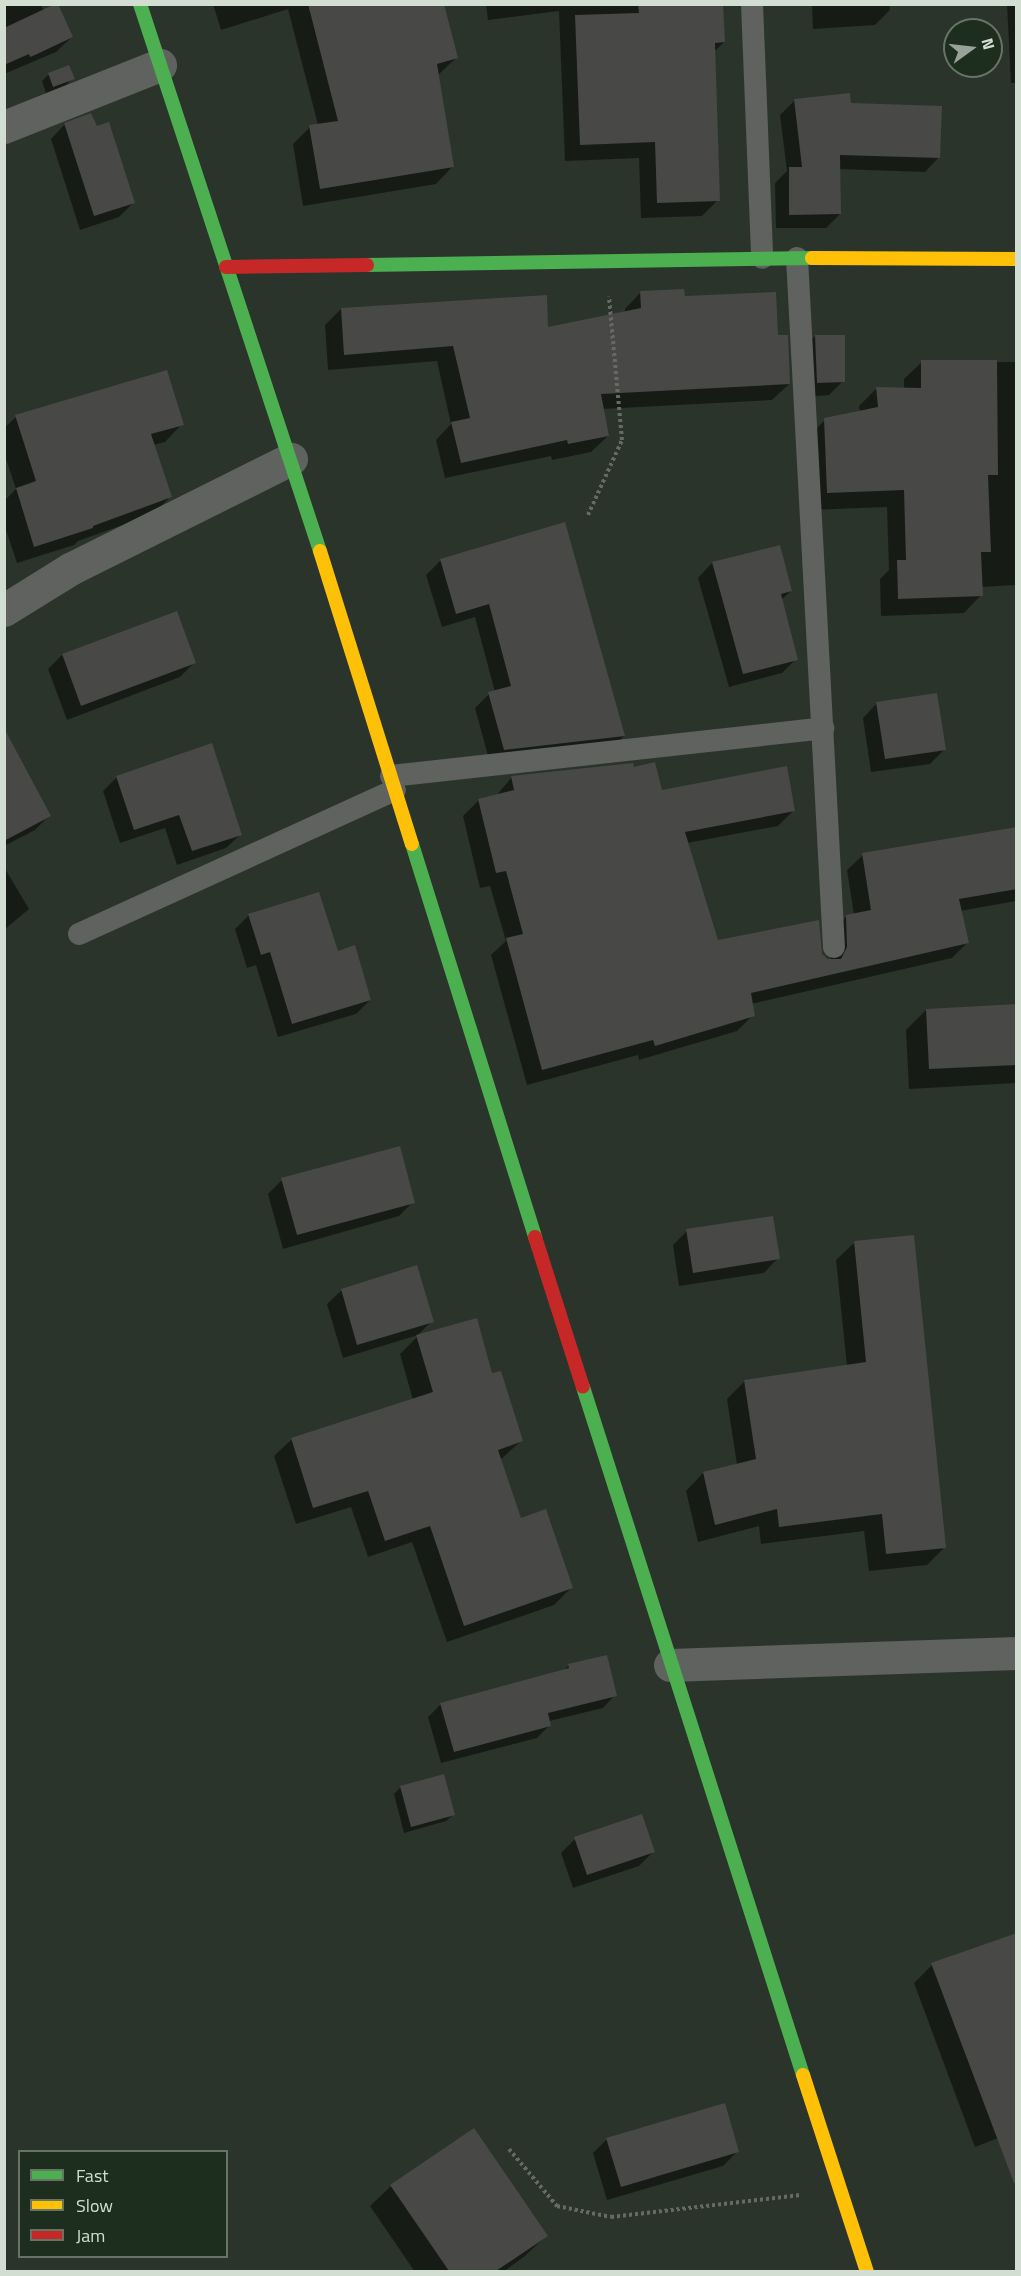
<!DOCTYPE html>
<html>
<head>
<meta charset="utf-8">
<style>
  body { margin:0 }
  #map { position:relative; width:1021px; height:2276px; overflow:hidden; background:#2a342a; font-family:"Titillium Web",sans-serif }
  div>[style] { position:absolute }
  [style*='--x'] { left:calc(var(--x)*1px); top:calc(var(--y)*1px); width:calc(var(--w)*1px); rotate:calc(var(--a)*1deg) }
  .shadow>* { inset:0; background:#0007 }
  .building>* { inset:0; background:#484847 }
  .path>* { height:4px; margin-top:-2px; transform-origin:0; background:repeating-linear-gradient(90deg,#666a66 0 3px,transparent 0 6px) }
  .lane>* { height:22px; margin:-11px; padding:0 11px; transform-origin:11px; border-radius:11px; background:#5f625f }
  .street>* { height:33px; margin:-16.5px; padding:0 16.5px; transform-origin:16.5px; border-radius:16.5px; background:#5f625f }
  .fast>* { height:14px; margin:-7px; padding:0 7px; transform-origin:7px; border-radius:7px; background:#4caf50 }
  .slow>* { height:14px; margin:-7px; padding:0 7px; transform-origin:7px; border-radius:7px; background:#ffc107 }
  .jam>* { height:14px; margin:-7px; padding:0 7px; transform-origin:7px; border-radius:7px; background:#c62828 }
  span { translate:-50% -50%; white-space:nowrap; text-align:center; line-height:1.15; -webkit-text-stroke:4.5px #1d2d1e; paint-order:stroke }
  .frame { position:absolute; inset:0; border:6px solid #d3ded3; pointer-events:none }
  .legend { position:absolute; left:18px; top:2150px; width:210px; height:108px; box-sizing:border-box; background:#1d2d1e; border:2px solid #667466; margin:0; padding:8px 10px; list-style:none; font-size:18px; color:#d3ded3 }
  .legend li { display:flex; align-items:center; gap:12px; height:30px }
  .legend b { width:30px; border:2px solid #667466 }
  .north { position:absolute; left:943px; top:18px; width:60px; height:60px; box-sizing:border-box; background:#1d2d1e; border:2px solid #667466; border-radius:50%; rotate:75deg; font-size:16px; font-weight:700; line-height:24px; text-align:center; color:#d3ded3 }
  .north::after { content:''; display:block; margin:auto; width:21px; height:27px; background:#98a298; clip-path:polygon(50% 0,100% 100%,50% 72%,0 100%) }
</style>
</head>
<body>
<div id="map">
  <div class="shadow">
    <i style="clip-path:polygon(4px 4px,41px 4px,44px 12px,72px 37px,56px 52px,4px 74px)"></i>
    <i style="clip-path:polygon(213px 4px,378px 4px,456px 58px,438px 75px,453px 166px,436px 184px,303px 206px,293px 144px,310px 127px,318px 125px,288px 9px,221px 30px)"></i>
    <i style="clip-path:polygon(486px 4px,721px 4px,724px 42px,714px 52px,718px 200px,702px 216px,641px 218px,639px 158px,565px 161px,559px 11px,488px 20px)"></i>
    <i style="clip-path:polygon(812px 4px,889px 4px,890px 10px,875px 25px,813px 29px)"></i>
    <i style="clip-path:polygon(1007px 4px,1016px 4px,1016px 83px,1011px 83px)"></i>
    <i style="clip-path:polygon(49px 74px,73px 78px,66px 85px,46px 93px,42px 81px)"></i>
    <i style="clip-path:polygon(795px 100px,850px 105px,939px 157px,925px 172px,838px 169px,840px 214px,826px 228px,776px 228px,775px 183px,787px 171px,780px 115px)"></i>
    <i style="clip-path:polygon(65px 124px,133px 203px,119px 217px,80px 230px,51px 139px)"></i>
    <i style="clip-path:polygon(641px 292px,683px 298px,777px 337px,789px 384px,772px 400px,602px 409px,608px 436px,591px 452px,552px 460px,551px 456px,445px 478px,436px 440px,451px 424px,437px 361px,328px 370px,325px 325px,341px 309px,547px 329px,625px 313px,625px 309px)"></i>
    <i style="clip-path:polygon(815px 336px,843px 381px,829px 395px,804px 397px,801px 351px)"></i>
    <i style="clip-path:polygon(922px 362px,1016px 362px,1016px 585px,981px 587px,981px 595px,964px 613px,881px 616px,880px 579px,889px 570px,887px 507px,810px 510px,807px 438px,825px 420px,860px 412px,859px 406px,876px 389px,904px 389px,904px 379px)"></i>
    <i style="clip-path:polygon(16px 417px,182px 424px,165px 442px,153px 445px,170px 497px,153px 514px,78px 541px,74px 545px,17px 563px,4px 524px,4px 501px,16px 489px,4px 453px,4px 428px)"></i>
    <i style="clip-path:polygon(564px 524px,624px 736px,610px 750px,490px 763px,475px 708px,489px 694px,495px 692px,475px 617px,442px 627px,426px 575px,440px 561px)"></i>
    <i style="clip-path:polygon(712px 563px,791px 591px,781px 600px,796px 659px,782px 673px,729px 687px,698px 578px)"></i>
    <i style="clip-path:polygon(176px 613px,194px 663px,180px 677px,67px 720px,48px 669px,62px 655px)"></i>
    <i style="clip-path:polygon(877px 703px,944px 750px,930px 764px,871px 772px,863px 718px)"></i>
    <i style="clip-path:polygon(4px 731px,49px 816px,35px 830px,4px 846px)"></i>
    <i style="clip-path:polygon(632px 764px,633px 769px,661px 792px,794px 810px,778px 826px,687px 843px,717px 942px,821px 955px,831px 960px,831px 932px,847px 916px,854px 915px,847px 870px,863px 855px,1016px 829px,1016px 901px,960px 911px,968px 942px,952px 958px,751px 1004px,753px 1015px,737px 1031px,639px 1060px,638px 1055px,527px 1085px,491px 955px,506px 941px,490px 886px,480px 888px,463px 816px,479px 800px,496px 796px,511px 778px)"></i>
    <i style="clip-path:polygon(117px 777px,241px 834px,226px 848px,177px 865px,165px 828px,120px 843px,103px 791px)"></i>
    <i style="clip-path:polygon(4px 867px,29px 909px,4px 930px)"></i>
    <i style="clip-path:polygon(249px 915px,370px 1000px,356px 1014px,278px 1037px,256px 965px,247px 968px,235px 929px)"></i>
    <i style="clip-path:polygon(1016px 1005px,1016px 1083px,909px 1089px,906px 1030px,926px 1010px)"></i>
    <i style="clip-path:polygon(282px 1180px,413px 1202px,399px 1216px,283px 1249px,268px 1194px)"></i>
    <i style="clip-path:polygon(687px 1231px,778px 1258px,764px 1273px,679px 1286px,673px 1245px)"></i>
    <i style="clip-path:polygon(854px 1243px,945px 1547px,927px 1565px,869px 1571px,864px 1531px,761px 1544px,759px 1526px,698px 1542px,686px 1491px,703px 1473px,737px 1465px,727px 1399px,745px 1381px,847px 1366px,836px 1260px)"></i>
    <i style="clip-path:polygon(342px 1290px,432px 1321px,418px 1335px,343px 1358px,327px 1304px)"></i>
    <i style="clip-path:polygon(417px 1337px,491px 1375px,521px 1441px,500px 1460px,520px 1520px,571px 1588px,554px 1605px,447px 1642px,412px 1542px,368px 1557px,351px 1507px,296px 1524px,274px 1456px,292px 1439px,413px 1400px,400px 1354px)"></i>
    <i style="clip-path:polygon(569px 1665px,615px 1695px,603px 1708px,549px 1721px,550px 1725px,537px 1738px,441px 1763px,428px 1717px,441px 1704px,562px 1672px)"></i>
    <i style="clip-path:polygon(401px 1787px,453px 1815px,446px 1821px,404px 1833px,394px 1794px)"></i>
    <i style="clip-path:polygon(575px 1839px,654px 1851px,639px 1866px,573px 1888px,561px 1853px)"></i>
    <i style="clip-path:polygon(1014px 1935px,1016px 2131px,975px 2147px,914px 1983px,932px 1965px)"></i>
    <i style="clip-path:polygon(473px 2130px,546px 2236px,525px 2256px,503px 2272px,415px 2272px,370px 2206px,391px 2186px)"></i>
    <i style="clip-path:polygon(607px 2139px,738px 2151px,723px 2166px,607px 2200px,593px 2153px)"></i>
  </div>
  <div class="building">
    <i style="clip-path:polygon(55px 4px,58px 4px,73px 37px,35px 55px,30px 57px,29px 54px,4px 65px,4px 28px)"></i>
    <i style="clip-path:polygon(308px 4px,444px 4px,458px 58px,437px 64px,454px 167px,320px 189px,309px 125px,338px 121px)"></i>
    <i style="clip-path:polygon(638px 4px,723px 4px,725px 42px,715px 43px,720px 201px,657px 203px,655px 142px,580px 145px,575px 15px,639px 13px)"></i>
    <i style="clip-path:polygon(69px 65px,75px 79px,53px 87px,48px 73px)"></i>
    <i style="clip-path:polygon(850px 93px,851px 103px,942px 106px,940px 158px,840px 155px,841px 214px,789px 215px,789px 167px,802px 167px,794px 99px)"></i>
    <i style="clip-path:polygon(91px 113px,97px 126px,109px 122px,135px 203px,94px 216px,64px 123px)"></i>
    <i style="clip-path:polygon(684px 289px,685px 296px,776px 292px,778px 335px,788px 335px,790px 384px,601px 394px,609px 436px,568px 444px,567px 440px,461px 463px,451px 422px,470px 418px,453px 346px,344px 355px,341px 308px,547px 295px,548px 327px,641px 308px,640px 291px)"></i>
    <i style="clip-path:polygon(815px 335px,845px 335px,845px 382px,817px 383px)"></i>
    <i style="clip-path:polygon(921px 360px,997px 360px,998px 475px,988px 475px,991px 552px,981px 552px,983px 596px,898px 599px,897px 560px,906px 560px,904px 490px,827px 493px,824px 418px,878px 407px,876px 387px,921px 388px)"></i>
    <i style="clip-path:polygon(167px 370px,184px 425px,151px 434px,172px 497px,93px 526px,93px 528px,34px 547px,16px 488px,36px 481px,15px 415px)"></i>
    <i style="clip-path:polygon(565px 522px,625px 736px,504px 750px,488px 692px,511px 686px,489px 604px,456px 614px,440px 559px)"></i>
    <i style="clip-path:polygon(780px 545px,792px 591px,781px 594px,798px 660px,743px 674px,712px 562px)"></i>
    <i style="clip-path:polygon(177px 611px,196px 663px,81px 706px,62px 654px)"></i>
    <i style="clip-path:polygon(937px 693px,946px 750px,885px 759px,876px 702px)"></i>
    <i style="clip-path:polygon(4px 728px,51px 816px,4px 841px)"></i>
    <i style="clip-path:polygon(212px 743px,242px 835px,192px 851px,179px 815px,134px 830px,116px 776px)"></i>
    <i style="clip-path:polygon(655px 762px,662px 790px,787px 766px,795px 811px,685px 832px,718px 940px,819px 920px,822px 954px,828px 959px,841px 959px,847px 947px,846px 915px,871px 910px,862px 853px,1017px 827px,1017px 889px,959px 899px,969px 943px,751px 993px,755px 1016px,655px 1046px,653px 1040px,542px 1070px,506px 938px,523px 934px,506px 871px,496px 873px,478px 799px,514px 790px,511px 776px,633px 763px,634px 767px)"></i>
    <i style="clip-path:polygon(319px 892px,338px 951px,355px 945px,371px 1000px,292px 1024px,270px 952px,261px 955px,248px 914px)"></i>
    <i style="clip-path:polygon(1017px 1004px,1017px 1065px,929px 1069px,926px 1009px)"></i>
    <i style="clip-path:polygon(400px 1146px,415px 1203px,297px 1235px,281px 1178px)"></i>
    <i style="clip-path:polygon(773px 1216px,780px 1259px,693px 1273px,686px 1229px)"></i>
    <i style="clip-path:polygon(914px 1235px,946px 1548px,886px 1554px,882px 1514px,779px 1527px,777px 1509px,715px 1525px,703px 1472px,756px 1459px,744px 1380px,866px 1362px,854px 1241px)"></i>
    <i style="clip-path:polygon(417px 1265px,434px 1322px,357px 1345px,341px 1289px)"></i>
    <i style="clip-path:polygon(477px 1318px,492px 1373px,501px 1371px,523px 1441px,498px 1450px,521px 1518px,546px 1509px,573px 1588px,464px 1626px,430px 1526px,385px 1541px,368px 1491px,313px 1508px,291px 1438px,433px 1392px,416px 1335px)"></i>
    <i style="clip-path:polygon(607px 1655px,617px 1696px,548px 1713px,551px 1726px,454px 1752px,440px 1703px,569px 1668px,568px 1664px)"></i>
    <i style="clip-path:polygon(444px 1774px,455px 1815px,411px 1827px,400px 1786px)"></i>
    <i style="clip-path:polygon(642px 1814px,655px 1852px,587px 1875px,574px 1837px)"></i>
    <i style="clip-path:polygon(1017px 1933px,1017px 2183px,1014px 2183px,931px 1963px)"></i>
    <i style="clip-path:polygon(725px 2103px,739px 2152px,621px 2187px,606px 2138px)"></i>
    <i style="clip-path:polygon(474px 2128px,548px 2236px,496px 2271px,449px 2271px,390px 2185px)"></i>
  </div>
  <div class="path">
    <i style="--x:588;--y:515;--w:82;--a:-65.6"></i>
    <i style="--x:622;--y:440;--w:144;--a:-95.2"></i>
    <i style="--x:509;--y:2149;--w:75;--a:49.9"></i>
    <i style="--x:557;--y:2206;--w:55;--a:11.5"></i>
    <i style="--x:611;--y:2217;--w:191;--a:-6.6"></i>
  </div>
  <div class="lane">
    <i style="--x:752;--y:4;--w:254;--a:87.7"></i>
    <i style="--x:797;--y:258;--w:690;--a:86.93"></i>
    <i style="--x:391;--y:776;--w:435;--a:-6.3"></i>
    <i style="--x:79;--y:934;--w:347;--a:-24.5"></i>
  </div>
  <div class="street">
    <i style="--x:4;--y:127;--w:168;--a:-21.7"></i>
    <i style="--x:4;--y:610;--w:78;--a:-31.8"></i>
    <i style="--x:70;--y:569;--w:247;--a:-26.5"></i>
    <i style="--x:670;--y:1665;--w:346;--a:-2"></i>
  </div>
  <div class="fast">
    <i style="--x:140;--y:4;--w:576;--a:71.79"></i>
    <i style="--x:367;--y:265;--w:445;--a:-0.9"></i>
    <i style="--x:412;--y:844;--w:412;--a:72.6"></i>
    <i style="--x:583;--y:1387;--w:722;--a:72.27"></i>
  </div>
  <div class="slow">
    <i style="--x:812;--y:258;--w:204;--a:0.3"></i>
    <i style="--x:320;--y:551;--w:307;--a:72.6"></i>
    <i style="--x:803;--y:2075;--w:207;--a:72"></i>
  </div>
  <div class="jam">
    <i style="--x:226;--y:267;--w:141;--a:-0.8"></i>
    <i style="--x:535;--y:1237;--w:157;--a:72.3"></i>
  </div>
  <div class="frame"></div>
  <ul class="legend">
  <li><b style="height:8px;background:#4caf50"></b>Fast</li>
  <li><b style="height:8px;background:#ffc107"></b>Slow</li>
  <li><b style="height:8px;background:#c62828"></b>Jam</li>
  </ul>
  <div class="north">N</div>
</div>
</body>
</html>
